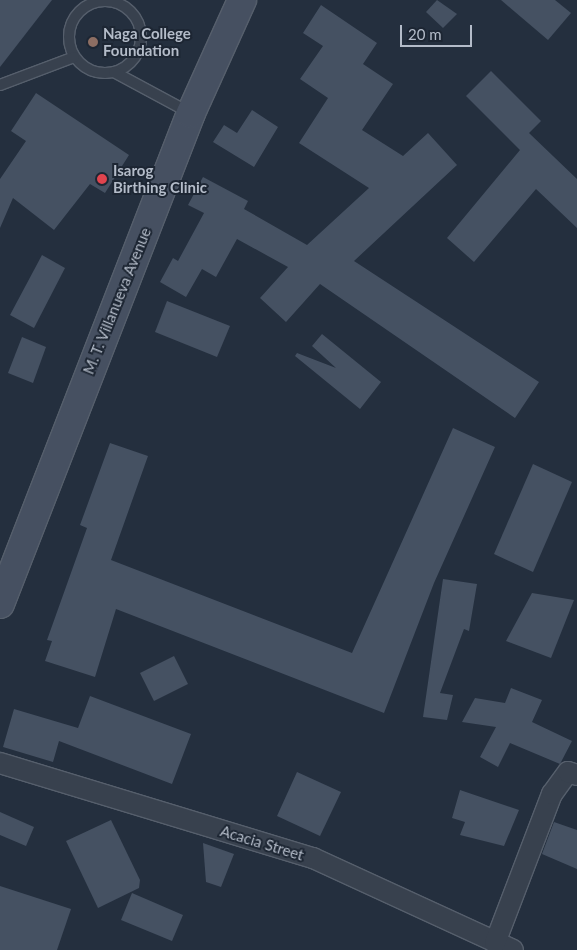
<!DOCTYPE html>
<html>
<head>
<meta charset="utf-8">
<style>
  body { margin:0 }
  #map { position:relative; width:577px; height:950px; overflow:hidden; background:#242f3e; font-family:Lato,sans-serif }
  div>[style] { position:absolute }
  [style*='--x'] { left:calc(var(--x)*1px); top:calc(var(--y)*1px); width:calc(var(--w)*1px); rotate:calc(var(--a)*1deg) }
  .building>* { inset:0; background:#455162 }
  .roads { filter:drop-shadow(1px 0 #565f6c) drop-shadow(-1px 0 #565f6c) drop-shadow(0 1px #565f6c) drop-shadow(0 -1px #565f6c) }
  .service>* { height:10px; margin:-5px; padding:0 5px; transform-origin:5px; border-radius:5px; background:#38414e }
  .service>.ring { margin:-5px; padding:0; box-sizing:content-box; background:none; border:10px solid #38414e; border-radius:50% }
  .minor>* { height:20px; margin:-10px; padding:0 10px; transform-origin:10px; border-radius:10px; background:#38414e }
  .secondary>* { height:28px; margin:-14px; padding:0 14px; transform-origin:14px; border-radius:14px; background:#465061 }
  .dots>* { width:14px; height:14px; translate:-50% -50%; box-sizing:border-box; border:2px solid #1d2633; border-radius:50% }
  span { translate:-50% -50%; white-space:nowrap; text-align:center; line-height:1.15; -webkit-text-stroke:4px #1d2633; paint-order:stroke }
  .poi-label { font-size:15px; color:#b4bcc9; font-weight:700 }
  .left { translate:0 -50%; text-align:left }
  .street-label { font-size:15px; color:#b4bcc9 }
  .scale { position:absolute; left:400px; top:25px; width:72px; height:22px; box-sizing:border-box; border:2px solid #b4bcc9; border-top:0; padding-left:6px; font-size:15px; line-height:18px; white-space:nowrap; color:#b4bcc9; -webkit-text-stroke:4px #1d2633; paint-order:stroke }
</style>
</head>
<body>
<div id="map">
  <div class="building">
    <i style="clip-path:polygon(0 0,52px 0,0 67px)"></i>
    <i style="clip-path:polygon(437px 0,457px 14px,443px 28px,426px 12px)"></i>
    <i style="clip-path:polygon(501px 0,555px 0,571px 13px,548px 40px)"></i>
    <i style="clip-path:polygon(321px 5px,377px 43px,363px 64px,393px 84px,362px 130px,403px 156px,428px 133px,457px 165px,354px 261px,539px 382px,515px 418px,320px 284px,286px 322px,260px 298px,288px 267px,237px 239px,216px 277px,202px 269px,186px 297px,160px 282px,173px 258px,178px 261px,204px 213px,188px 205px,203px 177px,248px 201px,244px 209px,307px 245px,369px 188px,299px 143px,328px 98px,300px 79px,323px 46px,303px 33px)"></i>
    <i style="clip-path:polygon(491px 71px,541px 121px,529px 133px,577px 179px,577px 228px,536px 189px,474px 262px,447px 238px,520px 150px,466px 96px)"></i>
    <i style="clip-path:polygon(36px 93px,129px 155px,105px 193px,90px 184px,54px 230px,13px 198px,0 228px,0 179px,26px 141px,11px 131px)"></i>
    <i style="clip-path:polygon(252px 110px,278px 127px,254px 167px,213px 142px,224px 125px,237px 133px)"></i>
    <i style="clip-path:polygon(42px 255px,65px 268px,34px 328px,10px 315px)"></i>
    <i style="clip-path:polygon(167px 301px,230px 326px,217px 357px,155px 332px)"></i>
    <i style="clip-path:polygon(322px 334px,381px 382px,360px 409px,295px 356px,297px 353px,336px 368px,312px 346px)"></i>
    <i style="clip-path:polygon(22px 337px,46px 347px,33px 383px,8px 373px)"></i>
    <i style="clip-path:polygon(453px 428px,495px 447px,434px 583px,384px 713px,116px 609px,95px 677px,45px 661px,52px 641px,47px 640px,87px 528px,80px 525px,110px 443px,148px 456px,111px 560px,352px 653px)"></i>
    <i style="clip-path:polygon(533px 464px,572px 482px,533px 572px,494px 554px)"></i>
    <i style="clip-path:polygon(443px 579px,477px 584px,469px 631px,464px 629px,440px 693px,453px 695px,447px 720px,423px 717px)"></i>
    <i style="clip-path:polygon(532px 593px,574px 600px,551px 658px,506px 641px)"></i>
    <i style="clip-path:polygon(174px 656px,188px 684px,154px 701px,140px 673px)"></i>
    <i style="clip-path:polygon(511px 688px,542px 700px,532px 722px,572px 741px,560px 764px,510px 743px,498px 767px,480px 757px,496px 727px,462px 722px,475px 698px,505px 703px)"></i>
    <i style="clip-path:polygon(90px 696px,191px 734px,172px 784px,59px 741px,53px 762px,3px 747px,14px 709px,78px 728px)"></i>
    <i style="clip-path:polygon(297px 772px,341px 792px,320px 836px,277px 816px)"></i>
    <i style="clip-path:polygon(460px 790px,519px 810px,504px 846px,460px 835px,465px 822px,452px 818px)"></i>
    <i style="clip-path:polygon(0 812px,34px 827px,26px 846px,0 835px)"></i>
    <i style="clip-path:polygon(111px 820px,140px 880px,139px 888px,98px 908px,66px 841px)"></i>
    <i style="clip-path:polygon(554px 822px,577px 830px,577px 869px,542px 854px)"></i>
    <i style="clip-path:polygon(203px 843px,234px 854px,221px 887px,206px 882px)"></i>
    <i style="clip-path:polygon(0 886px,71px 909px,57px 950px,0 950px)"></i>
    <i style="clip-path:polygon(132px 893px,183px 915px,172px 941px,121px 920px)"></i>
  </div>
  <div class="roads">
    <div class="service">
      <i class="ring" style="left:69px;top:1px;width:62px;height:62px"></i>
      <i style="--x:114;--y:72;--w:86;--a:28.3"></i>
      <i style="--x:0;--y:85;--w:79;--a:-20.7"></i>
    </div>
    <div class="minor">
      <i style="--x:0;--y:763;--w:327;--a:16.9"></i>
      <i style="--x:313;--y:858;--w:220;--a:24.7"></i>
      <i style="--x:495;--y:943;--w:160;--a:-69.1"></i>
      <i style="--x:552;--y:794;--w:27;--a:-54"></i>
      <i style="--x:568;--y:772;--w:9;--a:18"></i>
    </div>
    <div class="secondary">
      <i style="--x:0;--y:604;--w:527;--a:-68.74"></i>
      <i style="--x:191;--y:113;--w:124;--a:-65.7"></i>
    </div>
  </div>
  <div class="dots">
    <i style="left:93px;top:42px;background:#8d6e63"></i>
    <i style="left:102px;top:179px;background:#e0444e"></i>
  </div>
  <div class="poi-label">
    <span class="left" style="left:103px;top:42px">Naga College<br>Foundation</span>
    <span class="left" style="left:113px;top:179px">Isarog<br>Birthing Clinic</span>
  </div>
  <div class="street-label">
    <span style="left:117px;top:301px;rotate:-68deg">M. T. Villanueva Avenue</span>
    <span style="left:262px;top:843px;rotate:17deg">Acacia Street</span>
  </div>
  <div class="scale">20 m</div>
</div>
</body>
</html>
